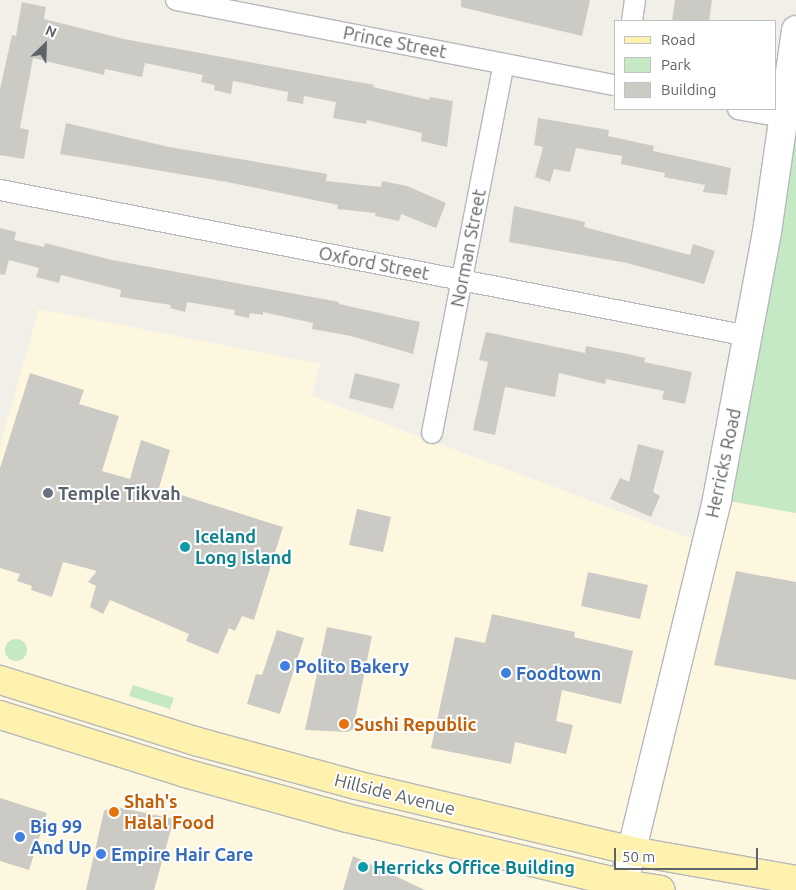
<!DOCTYPE html>
<html>
<head>
<meta charset="utf-8">
<style>
  body { margin:0 }
  #map { position:relative; width:796px; height:890px; overflow:hidden; background:#f1efe8; font-family:Ubuntu,sans-serif }
  div>[style] { position:absolute }
  [style*='--x'] { left:calc(var(--x)*1px); top:calc(var(--y)*1px); width:calc(var(--w)*1px); rotate:calc(var(--a)*1deg) }
  .commercial>* { inset:0; background:#fef7e0 }
  .green>* { inset:0; background:#c5e8c5 }
  .round { border-radius:50% }
  .building>* { inset:0; background:#cccac5 }
  .roads { filter:drop-shadow(1px 0 #b5b8bc) drop-shadow(-1px 0 #b5b8bc) drop-shadow(0 1px #b5b8bc) drop-shadow(0 -1px #b5b8bc) }
  .street>* { height:20px; margin:-10px; padding:0 10px; transform-origin:10px; border-radius:10px; background:#fff }
  .secondary>* { height:28px; margin:-14px; padding:0 14px; transform-origin:14px; border-radius:14px; background:#fff }
  .primary>* { height:28px; margin:-14px; padding:0 14px; transform-origin:14px; border-radius:14px; background:#fff2af }
  .dots>* { width:14px; height:14px; translate:-50% -50%; box-sizing:border-box; border:2px solid #fff; border-radius:50% }
  span { translate:-50% -50%; white-space:nowrap; text-align:center; line-height:1.15; -webkit-text-stroke:4px #fff; paint-order:stroke }
  .street-label { font-size:18px; color:#5f6368 }
  .worship-label { font-size:18px; color:#5b616d; font-weight:700 }
  .left { translate:0 -50%; text-align:left }
  .culture-label { font-size:18px; color:#0d838f; font-weight:700 }
  .shop-label { font-size:18px; color:#366cbe; font-weight:700 }
  .food-label { font-size:18px; color:#c56008; font-weight:700 }
  .legend { position:absolute; left:614px; top:20px; width:162px; height:90px; box-sizing:border-box; background:#fff; border:1px solid #bfc1c3; margin:0; padding:6px 9px; list-style:none; font-size:15px; color:#5f6368 }
  .legend li { display:flex; align-items:center; gap:10px; height:25px }
  .legend b { width:25px; border:1px solid #bfc1c3 }
  .north { position:absolute; left:20px; top:20px; width:50px; height:50px; -webkit-text-stroke:4px #fff; paint-order:stroke; rotate:24deg; font-size:14px; font-weight:700; line-height:20px; text-align:center; color:#5f6368 }
  .north::after { content:''; display:block; margin:auto; width:18px; height:22px; background:#5f6368; clip-path:polygon(50% 0,100% 100%,50% 72%,0 100%) }
  .scale { position:absolute; left:614px; top:848px; width:144px; height:22px; box-sizing:border-box; border:2px solid #5f6368; border-top:0; padding-left:6px; font-size:15px; line-height:18px; white-space:nowrap; color:#5f6368; -webkit-text-stroke:4px #fff; paint-order:stroke }
</style>
</head>
<body>
<div id="map">
  <div class="commercial">
    <i style="clip-path:polygon(39px 309px,320px 364px,312px 396px,706px 544px,718px 499px,796px 513px,796px 890px,0 890px,0 446px)"></i>
  </div>
  <div class="green">
    <i style="clip-path:polygon(796px 30px,796px 513px,718px 499px)"></i>
    <i class="round" style="left:5px;top:639px;width:22px;height:22px"></i>
    <i style="clip-path:polygon(133px 685px,174px 698px,170px 709px,129px 696px)"></i>
  </div>
  <div class="building">
    <i style="clip-path:polygon(461px 0,590px 0,582px 36px,461px 7px)"></i>
    <i style="clip-path:polygon(675px 0,712px 0,709px 21px,672px 21px)"></i>
    <i style="clip-path:polygon(22px 2px,46px 7px,44px 19px,124px 39px,374px 85px,373px 87px,429px 100px,430px 97px,453px 101px,447px 147px,421px 141px,422px 133px,367px 120px,366px 124px,333px 118px,336px 102px,304px 96px,303px 104px,287px 101px,288px 92px,233px 81px,231px 94px,214px 90px,215px 85px,201px 82px,203px 75px,145px 63px,142px 77px,105px 69px,104px 75px,33px 58px,20px 128px,29px 130px,24px 159px,0 155px,0 89px,12px 35px,16px 36px)"></i>
    <i style="clip-path:polygon(538px 118px,609px 130px,608px 136px,654px 146px,653px 151px,731px 168px,727px 195px,703px 192px,705px 185px,664px 177px,665px 173px,621px 164px,622px 156px,576px 148px,570px 172px,554px 169px,550px 182px,535px 177px,543px 147px,534px 145px)"></i>
    <i style="clip-path:polygon(66px 123px,169px 147px,327px 174px,326px 181px,381px 187px,382px 181px,407px 186px,446px 203px,436px 228px,401px 214px,399px 221px,375px 216px,376px 213px,337px 209px,338px 205px,227px 182px,60px 154px)"></i>
    <i style="clip-path:polygon(514px 206px,585px 222px,584px 227px,690px 255px,693px 244px,715px 251px,704px 284px,627px 263px,509px 242px)"></i>
    <i style="clip-path:polygon(0 228px,16px 232px,14px 240px,44px 247px,45px 243px,112px 260px,339px 302px,339px 304px,420px 322px,413px 354px,351px 336px,312px 329px,313px 323px,263px 312px,263px 315px,250px 313px,249px 318px,234px 315px,235px 310px,187px 302px,185px 312px,170px 308px,171px 305px,120px 297px,121px 290px,61px 275px,59px 283px,36px 277px,39px 268px,9px 260px,5px 275px,0 274px)"></i>
    <i style="clip-path:polygon(486px 332px,585px 353px,586px 346px,628px 354px,645px 358px,644px 362px,692px 372px,685px 404px,662px 399px,664px 391px,606px 379px,605px 384px,559px 373px,555px 397px,505px 387px,495px 435px,473px 430px,488px 362px,479px 360px)"></i>
    <i style="clip-path:polygon(30px 373px,84px 390px,79px 404px,119px 416px,102px 471px,130px 479px,141px 440px,170px 450px,159px 488px,283px 527px,254px 620px,242px 616px,235px 631px,229px 628px,218px 654px,186px 641px,189px 634px,110px 600px,103px 614px,90px 607px,96px 586px,88px 582px,97px 571px,63px 562px,52px 597px,31px 590px,32px 586px,17px 581px,20px 574px,0 568px,0 468px)"></i>
    <i style="clip-path:polygon(355px 373px,400px 384px,393px 409px,349px 398px)"></i>
    <i style="clip-path:polygon(638px 444px,664px 451px,653px 492px,660px 496px,651px 517px,610px 499px,620px 478px,629px 482px)"></i>
    <i style="clip-path:polygon(357px 509px,391px 517px,383px 552px,349px 545px)"></i>
    <i style="clip-path:polygon(736px 571px,796px 582px,796px 680px,714px 665px)"></i>
    <i style="clip-path:polygon(588px 572px,648px 585px,640px 619px,581px 606px)"></i>
    <i style="clip-path:polygon(492px 614px,575px 632px,574px 637px,633px 651px,621px 704px,562px 690px,556px 721px,573px 725px,566px 754px,515px 742px,511px 764px,431px 748px,455px 637px,485px 643px)"></i>
    <i style="clip-path:polygon(327px 627px,372px 636px,353px 729px,348px 732px,305px 730px)"></i>
    <i style="clip-path:polygon(277px 630px,304px 638px,280px 714px,247px 704px,256px 674px,262px 675px)"></i>
    <i style="clip-path:polygon(0 798px,47px 813px,29px 870px,0 861px)"></i>
    <i style="clip-path:polygon(113px 806px,174px 819px,154px 890px,86px 890px,104px 811px)"></i>
    <i style="clip-path:polygon(353px 856px,425px 890px,343px 890px)"></i>
  </div>
  <div class="roads">
    <div class="street">
      <i style="--x:176;--y:0;--w:447;--a:11"></i>
      <i style="--x:632;--y:21;--w:21;--a:-82"></i>
      <i style="--x:738;--y:109;--w:47;--a:9.9"></i>
      <i style="--x:0;--y:190;--w:762;--a:11.04"></i>
      <i style="--x:432;--y:433;--w:376;--a:-79"></i>
    </div>
    <div class="secondary">
      <i style="--x:622;--y:890;--w:402;--a:-76.3"></i>
      <i style="--x:717;--y:499;--w:272;--a:-79.4"></i>
      <i style="--x:767;--y:232;--w:204;--a:-81.8"></i>
    </div>
    <div class="primary">
      <i style="--x:0;--y:680;--w:204;--a:17.4"></i>
      <i style="--x:195;--y:741;--w:167;--a:15.3"></i>
      <i style="--x:356;--y:785;--w:284;--a:13.4"></i>
      <i style="--x:632;--y:851;--w:167;--a:10"></i>
      <i style="--x:0;--y:715;--w:194;--a:17.4"></i>
      <i style="--x:185;--y:773;--w:168;--a:15.5"></i>
      <i style="--x:347;--y:818;--w:284;--a:13.4"></i>
      <i style="--x:623;--y:884;--w:38;--a:9"></i>
    </div>
  </div>
  <div class="dots">
    <i style="left:48px;top:493px;background:#6b7280"></i>
    <i style="left:185px;top:547px;background:#0f9aa8"></i>
    <i style="left:285px;top:666px;background:#3f7fe0"></i>
    <i style="left:506px;top:673px;background:#3f7fe0"></i>
    <i style="left:344px;top:724px;background:#e8710a"></i>
    <i style="left:114px;top:812px;background:#e8710a"></i>
    <i style="left:20px;top:837px;background:#3f7fe0"></i>
    <i style="left:101px;top:854px;background:#3f7fe0"></i>
    <i style="left:363px;top:867px;background:#0f9aa8"></i>
  </div>
  <div class="street-label">
    <span style="left:395px;top:42px;rotate:11deg">Prince Street</span>
    <span style="left:468px;top:248px;rotate:-79deg">Norman Street</span>
    <span style="left:374px;top:263px;rotate:11deg">Oxford Street</span>
    <span style="left:723px;top:463px;rotate:-78deg">Herricks Road</span>
    <span style="left:395px;top:794px;rotate:14deg">Hillside Avenue</span>
  </div>
  <div class="worship-label">
    <span class="left" style="left:58px;top:493px">Temple Tikvah</span>
  </div>
  <div class="culture-label">
    <span class="left" style="left:195px;top:547px">Iceland<br>Long Island</span>
    <span class="left" style="left:373px;top:867px">Herricks Office Building</span>
  </div>
  <div class="shop-label">
    <span class="left" style="left:295px;top:666px">Polito Bakery</span>
    <span class="left" style="left:516px;top:673px">Foodtown</span>
    <span class="left" style="left:30px;top:837px">Big 99<br>And Up</span>
    <span class="left" style="left:111px;top:854px">Empire Hair Care</span>
  </div>
  <div class="food-label">
    <span class="left" style="left:354px;top:724px">Sushi Republic</span>
    <span class="left" style="left:124px;top:812px">Shah's<br>Halal Food</span>
  </div>
  <ul class="legend">
  <li><b style="height:6px;background:#fff2af"></b>Road</li>
  <li><b style="height:14px;background:#c5e8c5"></b>Park</li>
  <li><b style="height:14px;background:#cccac5"></b>Building</li>
  </ul>
  <div class="north">N</div>
  <div class="scale">50 m</div>
</div>
</body>
</html>
